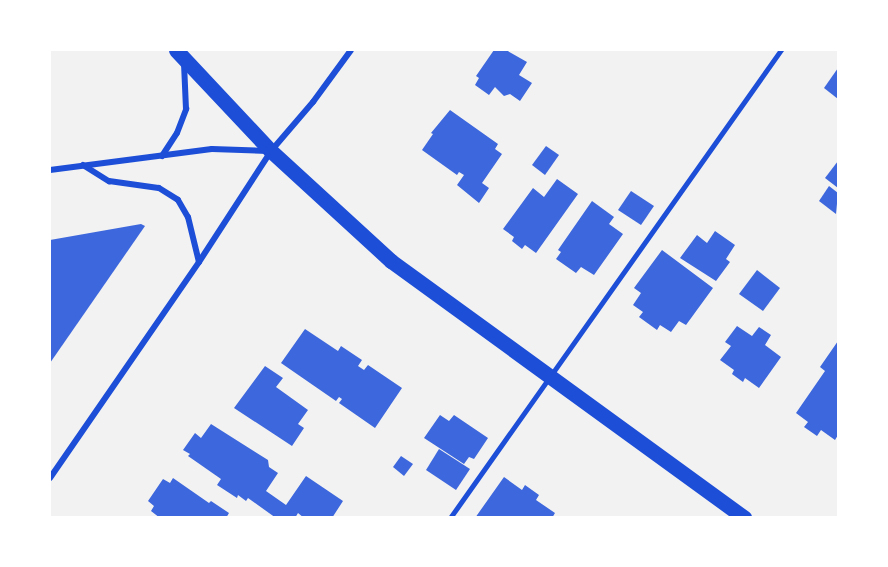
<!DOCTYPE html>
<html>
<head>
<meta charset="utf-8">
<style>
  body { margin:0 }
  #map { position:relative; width:888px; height:567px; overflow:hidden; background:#f2f2f2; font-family:"Titillium Web",sans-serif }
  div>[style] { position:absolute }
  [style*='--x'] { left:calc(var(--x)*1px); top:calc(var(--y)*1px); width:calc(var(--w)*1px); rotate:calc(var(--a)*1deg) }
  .building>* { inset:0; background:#3d67dc }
  .service>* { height:4.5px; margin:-2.25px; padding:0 2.25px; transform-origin:2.25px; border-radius:2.25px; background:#1d4ed8 }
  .minor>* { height:6px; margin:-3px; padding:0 3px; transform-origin:3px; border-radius:3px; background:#1d4ed8 }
  .primary>* { height:15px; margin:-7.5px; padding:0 7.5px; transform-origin:7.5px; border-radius:7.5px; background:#1d4ed8 }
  span { translate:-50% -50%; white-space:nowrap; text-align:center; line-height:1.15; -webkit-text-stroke:4.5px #fff; paint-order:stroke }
  .frame { position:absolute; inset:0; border:51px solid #fff; pointer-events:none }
</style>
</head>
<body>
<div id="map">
  <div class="building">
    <i style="clip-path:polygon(494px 50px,506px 50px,527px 62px,519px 75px,532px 83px,520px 101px,510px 94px,504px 96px,495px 87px,489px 95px,475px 85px,479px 78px,476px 76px)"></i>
    <i style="clip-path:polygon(838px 68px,838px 99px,824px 88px)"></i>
    <i style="clip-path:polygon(450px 110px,498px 144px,495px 149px,502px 154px,482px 183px,489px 188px,479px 203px,457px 185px,464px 175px,459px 172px,457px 175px,422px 150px,433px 134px,431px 133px)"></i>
    <i style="clip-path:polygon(546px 146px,559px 155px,545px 175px,532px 165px)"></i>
    <i style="clip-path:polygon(838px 161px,838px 188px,825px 178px)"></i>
    <i style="clip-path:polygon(557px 179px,578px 194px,536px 253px,525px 245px,522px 249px,512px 241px,514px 237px,503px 229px,533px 188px,544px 197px)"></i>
    <i style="clip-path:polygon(829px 186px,838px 193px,836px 214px,819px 201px)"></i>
    <i style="clip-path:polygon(631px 191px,654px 206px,641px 225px,618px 210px)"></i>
    <i style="clip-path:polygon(592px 201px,614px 217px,609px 224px,623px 234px,594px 275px,581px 267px,576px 273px,556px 259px,561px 252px,558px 250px)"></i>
    <i style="clip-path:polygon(141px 224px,145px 226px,50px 363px,50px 240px)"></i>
    <i style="clip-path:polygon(715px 231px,735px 245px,726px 259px,730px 262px,716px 281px,680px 258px,697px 235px,707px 243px)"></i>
    <i style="clip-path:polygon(662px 250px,713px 288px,686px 325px,679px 321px,671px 332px,660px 325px,657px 330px,639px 317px,643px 312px,633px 305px,641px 293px,634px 288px)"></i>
    <i style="clip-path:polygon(757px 270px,780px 288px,763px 311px,739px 294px)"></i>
    <i style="clip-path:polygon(737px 326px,752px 336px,759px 327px,771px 335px,765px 345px,781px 357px,759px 388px,745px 378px,743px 382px,732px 374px,734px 370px,720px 360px,731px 346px,725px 342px)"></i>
    <i style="clip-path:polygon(305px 329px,338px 351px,341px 346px,362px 360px,358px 366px,364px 370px,368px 365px,402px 388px,375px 428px,339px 403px,342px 399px,339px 397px,336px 401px,281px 363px)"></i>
    <i style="clip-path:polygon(838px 341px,838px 435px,835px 440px,821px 430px,817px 436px,804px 427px,808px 422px,796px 413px,825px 371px,820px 367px)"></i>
    <i style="clip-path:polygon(265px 366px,283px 378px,276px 387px,308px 410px,298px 424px,304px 428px,292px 446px,234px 408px)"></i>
    <i style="clip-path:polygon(440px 415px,449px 421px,454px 415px,488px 438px,474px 459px,469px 457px,464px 464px,424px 438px)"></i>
    <i style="clip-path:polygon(211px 424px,268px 460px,269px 467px,278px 473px,266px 491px,286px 505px,306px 476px,343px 501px,332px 518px,304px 518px,298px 513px,295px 518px,276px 518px,248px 498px,246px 501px,238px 495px,237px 498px,217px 485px,221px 479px,188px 456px,190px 454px,183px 450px,195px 433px,201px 438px)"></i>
    <i style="clip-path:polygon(439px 449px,470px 469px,456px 490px,426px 470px)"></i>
    <i style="clip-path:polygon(401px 456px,413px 464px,404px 476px,393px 467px)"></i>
    <i style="clip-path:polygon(504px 477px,522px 490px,525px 485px,539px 495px,536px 500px,555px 513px,552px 518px,475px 518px)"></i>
    <i style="clip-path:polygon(173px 478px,209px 503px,211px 501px,229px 513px,226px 518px,160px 518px,151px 511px,154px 506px,148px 501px,163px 479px,170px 483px)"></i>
  </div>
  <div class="service">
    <i style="--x:450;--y:518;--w:573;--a:-54.73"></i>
  </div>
  <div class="minor">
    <i style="--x:162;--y:156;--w:27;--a:-57"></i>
    <i style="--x:177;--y:133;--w:26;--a:-69"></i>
    <i style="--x:186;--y:109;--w:46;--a:-92.5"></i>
    <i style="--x:83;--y:165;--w:31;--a:32"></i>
    <i style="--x:109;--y:181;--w:50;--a:8"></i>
    <i style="--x:159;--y:188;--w:22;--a:32"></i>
    <i style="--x:178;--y:200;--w:20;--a:60"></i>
    <i style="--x:188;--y:217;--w:46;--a:76.3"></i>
    <i style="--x:50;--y:170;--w:163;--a:-7.4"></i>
    <i style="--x:212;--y:149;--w:56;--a:2"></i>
    <i style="--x:50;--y:478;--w:262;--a:-55.4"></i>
    <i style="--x:199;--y:262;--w:132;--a:-57"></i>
    <i style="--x:271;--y:151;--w:65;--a:-49.4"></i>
    <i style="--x:313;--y:102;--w:64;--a:-53.8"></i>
  </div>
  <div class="primary">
    <i style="--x:176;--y:50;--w:139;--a:46.8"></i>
    <i style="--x:271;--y:151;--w:163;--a:42.5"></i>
    <i style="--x:391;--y:261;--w:437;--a:36"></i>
  </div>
  <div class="frame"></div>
</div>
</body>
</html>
